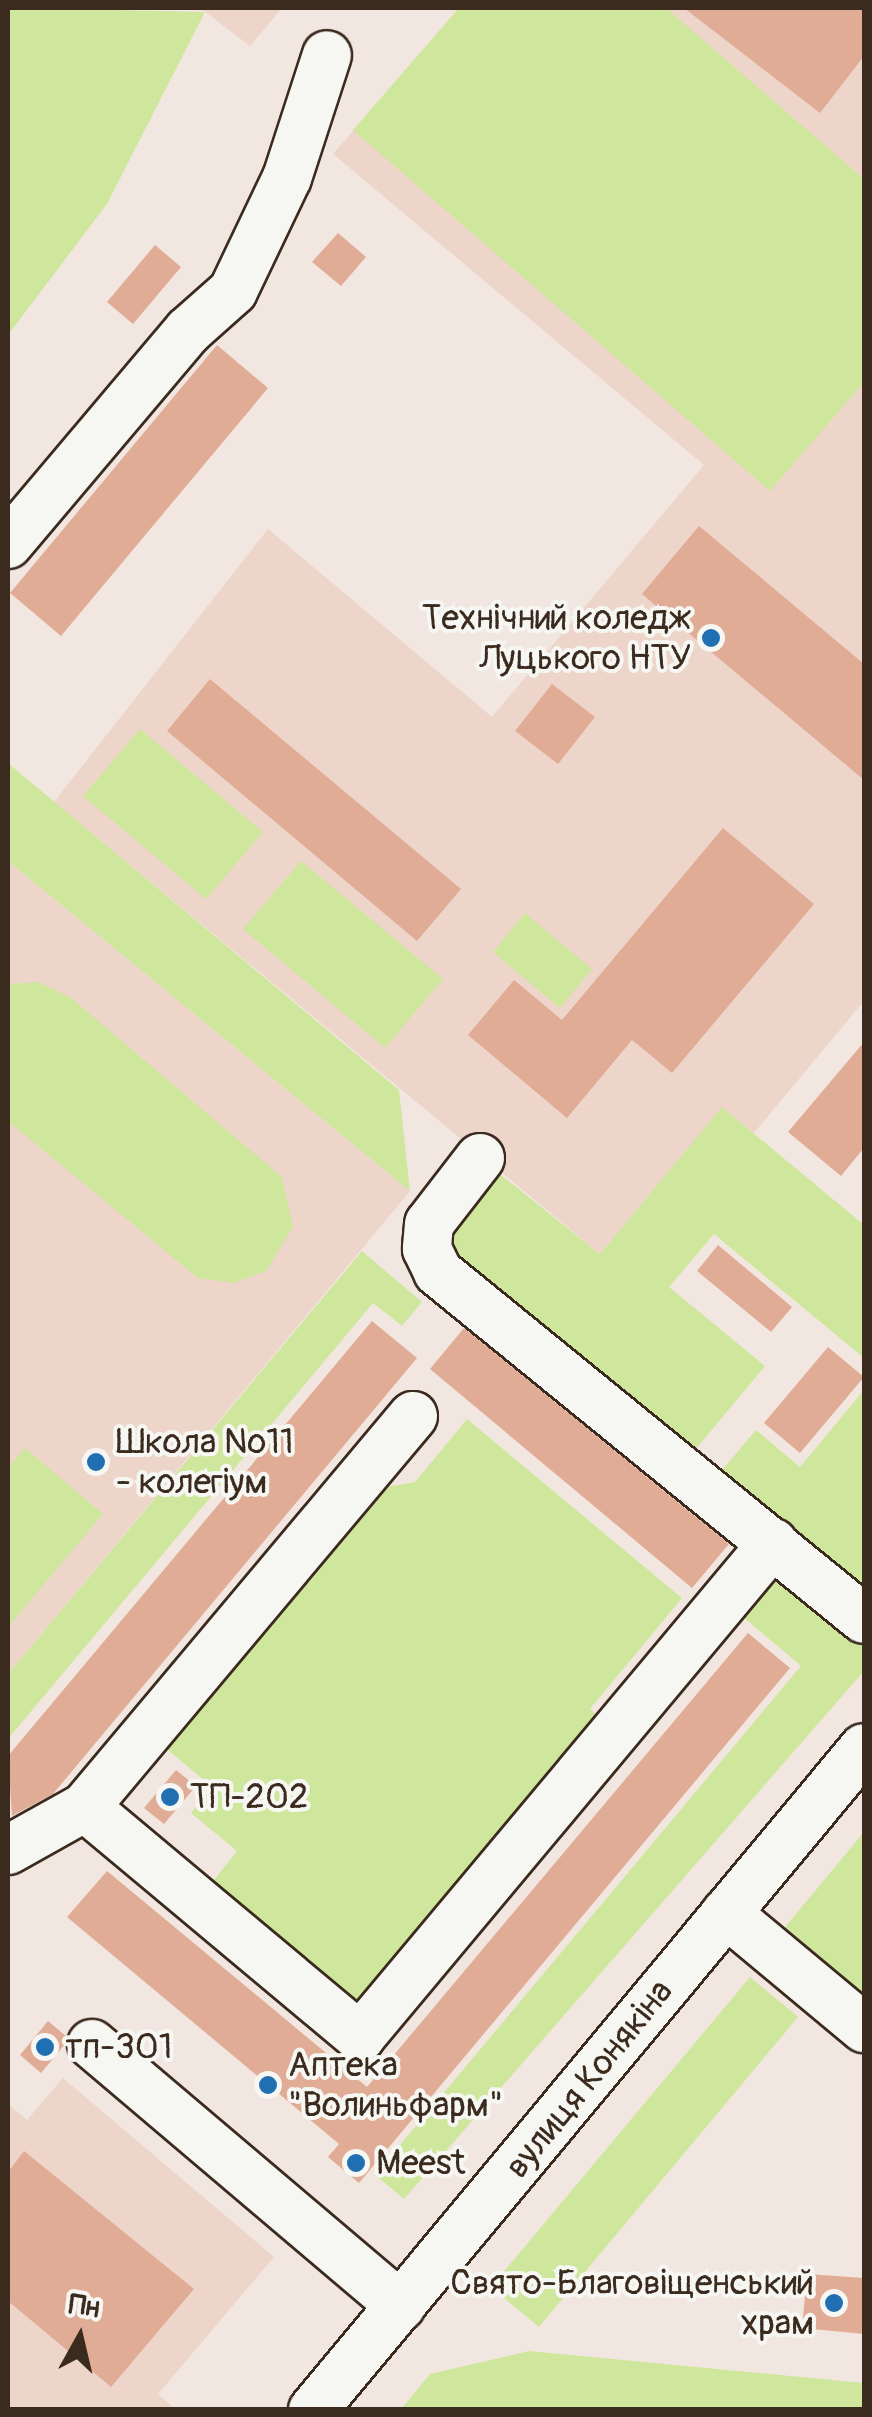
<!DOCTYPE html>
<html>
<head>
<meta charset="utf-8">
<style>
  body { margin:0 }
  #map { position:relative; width:872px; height:2417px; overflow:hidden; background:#f2e7e0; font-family:Pangolin,sans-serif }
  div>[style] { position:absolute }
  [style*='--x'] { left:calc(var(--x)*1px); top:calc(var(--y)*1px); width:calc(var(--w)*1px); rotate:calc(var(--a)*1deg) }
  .built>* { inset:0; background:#edd5ca }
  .green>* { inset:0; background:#cfe79c }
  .building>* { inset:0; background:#e1ac96 }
  .roads { filter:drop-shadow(2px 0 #3b2a1e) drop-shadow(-2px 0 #3b2a1e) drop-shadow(0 2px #3b2a1e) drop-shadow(0 -2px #3b2a1e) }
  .minor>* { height:48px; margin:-24px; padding:0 24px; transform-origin:24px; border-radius:24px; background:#f6f6f2 }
  .dots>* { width:28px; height:28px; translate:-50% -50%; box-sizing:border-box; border:5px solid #f6f6f2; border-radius:50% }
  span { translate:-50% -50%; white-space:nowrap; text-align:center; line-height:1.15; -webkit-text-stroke:8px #f6f6f2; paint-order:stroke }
  .poi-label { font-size:35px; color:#3b2a1e }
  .right { translate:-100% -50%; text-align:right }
  .left { translate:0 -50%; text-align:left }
  .street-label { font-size:35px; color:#3b2a1e }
  .frame { position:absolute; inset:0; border:10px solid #3b2a1e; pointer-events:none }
  .north { position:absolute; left:30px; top:2287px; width:100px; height:100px; -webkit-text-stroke:8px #f6f6f2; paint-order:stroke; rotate:8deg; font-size:28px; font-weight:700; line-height:40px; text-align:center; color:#3b2a1e }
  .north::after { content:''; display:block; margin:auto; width:35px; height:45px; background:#3b2a1e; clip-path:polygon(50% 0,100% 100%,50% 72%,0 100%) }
</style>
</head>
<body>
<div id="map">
  <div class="built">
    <i style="clip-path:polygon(200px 8px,282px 8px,250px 46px)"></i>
    <i style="clip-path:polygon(459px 8px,864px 8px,864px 1001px,754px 1133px,722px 1108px,600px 1254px,54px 802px,268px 529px,492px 717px,704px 465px,333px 154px)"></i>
    <i style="clip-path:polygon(8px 861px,410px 1191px,8px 1674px)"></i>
    <i style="clip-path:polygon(63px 2078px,274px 2257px,158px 2394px,175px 2409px,8px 2409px,8px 2104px,27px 2120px)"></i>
  </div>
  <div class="green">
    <i style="clip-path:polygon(8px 8px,205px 12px,107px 204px,8px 335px)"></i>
    <i style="clip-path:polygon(459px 8px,666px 8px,864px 179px,864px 382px,770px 491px,353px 130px)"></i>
    <i style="clip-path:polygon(140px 729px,263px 832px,206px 899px,83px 796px)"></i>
    <i style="clip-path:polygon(8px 763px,399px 1090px,410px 1191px,8px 861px)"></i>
    <i style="clip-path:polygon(301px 861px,443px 979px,385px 1048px,243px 929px)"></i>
    <i style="clip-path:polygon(525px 913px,592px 969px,560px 1008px,493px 952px)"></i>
    <i style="clip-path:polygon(38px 982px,70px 997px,282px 1177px,293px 1227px,266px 1271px,233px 1283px,198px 1278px,8px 1121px,8px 984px)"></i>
    <i style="clip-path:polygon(722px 1107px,864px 1225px,864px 1358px,714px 1234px,669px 1287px,765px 1366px,690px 1456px,447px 1254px,444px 1224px,491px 1167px,600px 1254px)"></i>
    <i style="clip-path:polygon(362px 1251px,422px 1302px,402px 1326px,373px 1303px,8px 1739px,8px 1674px)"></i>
    <i style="clip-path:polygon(864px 1390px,864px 1600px,716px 1477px,756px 1430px,800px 1467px)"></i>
    <i style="clip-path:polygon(467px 1419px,682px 1598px,590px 1709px,608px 1725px,357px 2024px,202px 1895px,237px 1851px,191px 1813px,212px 1787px,155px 1739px,363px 1491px,415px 1482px)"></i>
    <i style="clip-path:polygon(25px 1448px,103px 1514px,8px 1627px,8px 1468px)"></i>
    <i style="clip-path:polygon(779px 1571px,864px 1642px,864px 1671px,404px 2199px,375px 2175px,801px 1666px,742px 1616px)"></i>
    <i style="clip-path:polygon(864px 1832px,864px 1994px,785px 1927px)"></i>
    <i style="clip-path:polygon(750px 1977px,798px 2017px,539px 2327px,491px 2287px)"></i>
    <i style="clip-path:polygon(529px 2351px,864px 2383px,864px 2409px,401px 2409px,430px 2374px)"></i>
  </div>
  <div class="building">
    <i style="clip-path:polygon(684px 8px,864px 8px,864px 56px,820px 113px)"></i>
    <i style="clip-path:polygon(338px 233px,366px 257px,341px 286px,312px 262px)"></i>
    <i style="clip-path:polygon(155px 245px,181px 267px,133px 324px,107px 302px)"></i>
    <i style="clip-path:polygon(217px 345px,268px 388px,61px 636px,10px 593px)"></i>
    <i style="clip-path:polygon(699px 526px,864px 664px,864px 780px,642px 594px)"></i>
    <i style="clip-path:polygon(210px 679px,461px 889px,417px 941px,167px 731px)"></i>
    <i style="clip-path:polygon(552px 684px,595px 717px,558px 764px,515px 731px)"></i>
    <i style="clip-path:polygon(723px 828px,814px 904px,672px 1073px,632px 1040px,567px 1118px,468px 1035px,514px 980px,562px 1020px)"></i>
    <i style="clip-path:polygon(864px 1042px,864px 1148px,841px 1176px,788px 1132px)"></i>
    <i style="clip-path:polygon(718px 1245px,792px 1307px,771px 1332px,697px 1271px)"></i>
    <i style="clip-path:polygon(372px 1321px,417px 1358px,53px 1794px,12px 1816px,8px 1756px)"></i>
    <i style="clip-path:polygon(464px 1328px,729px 1544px,692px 1588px,430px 1369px)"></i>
    <i style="clip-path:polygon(828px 1347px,864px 1377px,800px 1453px,764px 1423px)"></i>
    <i style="clip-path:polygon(748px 1633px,790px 1668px,359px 2183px,328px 2157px,339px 2144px,67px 1917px,107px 1871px,367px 2087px)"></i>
    <i style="clip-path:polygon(176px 1770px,196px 1786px,164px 1824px,144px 1808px)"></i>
    <i style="clip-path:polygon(48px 2021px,66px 2036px,65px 2044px,41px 2073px,20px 2055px)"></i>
    <i style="clip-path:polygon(24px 2151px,194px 2289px,111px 2387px,8px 2301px,8px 2172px)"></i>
    <i style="clip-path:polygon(807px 2274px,864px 2278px,864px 2334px,802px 2328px)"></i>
  </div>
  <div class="roads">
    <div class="minor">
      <i style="--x:8;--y:544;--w:279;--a:-49.8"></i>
      <i style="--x:188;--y:331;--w:60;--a:-41.6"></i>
      <i style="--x:233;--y:291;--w:125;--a:-64.5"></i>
      <i style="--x:287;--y:178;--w:129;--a:-72"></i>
      <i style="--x:480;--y:1158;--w:83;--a:127.7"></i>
      <i style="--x:429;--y:1224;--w:25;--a:95"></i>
      <i style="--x:427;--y:1249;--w:25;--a:64"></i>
      <i style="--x:438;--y:1272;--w:549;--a:39.16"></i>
      <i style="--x:413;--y:1416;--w:510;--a:129.99"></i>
      <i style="--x:85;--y:1807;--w:359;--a:39.9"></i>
      <i style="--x:360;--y:2037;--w:644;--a:-50.1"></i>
      <i style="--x:8;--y:1850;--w:88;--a:-29.2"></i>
      <i style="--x:726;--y:1913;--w:180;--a:39.8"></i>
      <i style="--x:92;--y:2044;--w:405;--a:40.3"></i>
      <i style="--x:313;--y:2410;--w:861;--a:-50.23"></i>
    </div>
  </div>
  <div class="dots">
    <i style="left:711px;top:638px;background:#1f6fb2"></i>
    <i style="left:96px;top:1462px;background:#1f6fb2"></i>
    <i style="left:170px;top:1797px;background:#1f6fb2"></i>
    <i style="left:45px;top:2047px;background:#1f6fb2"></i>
    <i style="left:268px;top:2085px;background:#1f6fb2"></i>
    <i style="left:356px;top:2163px;background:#1f6fb2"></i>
    <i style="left:834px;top:2303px;background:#1f6fb2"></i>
  </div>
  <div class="poi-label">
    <span class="right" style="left:691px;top:638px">Технічний коледж<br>Луцького НТУ</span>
    <span class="left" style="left:116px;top:1462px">Школа №11<br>- колегіум</span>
    <span class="left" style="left:190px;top:1797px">ТП-202</span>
    <span class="left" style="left:65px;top:2047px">тп-301</span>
    <span class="left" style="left:288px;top:2085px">Аптека<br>"Волиньфарм"</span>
    <span class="left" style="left:376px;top:2163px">Meest</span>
    <span class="right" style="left:814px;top:2303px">Свято-Благовіщенський<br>храм</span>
  </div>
  <div class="street-label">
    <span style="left:589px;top:2079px;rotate:-51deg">вулиця Конякіна</span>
  </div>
  <div class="frame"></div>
  <div class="north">Пн</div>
</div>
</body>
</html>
